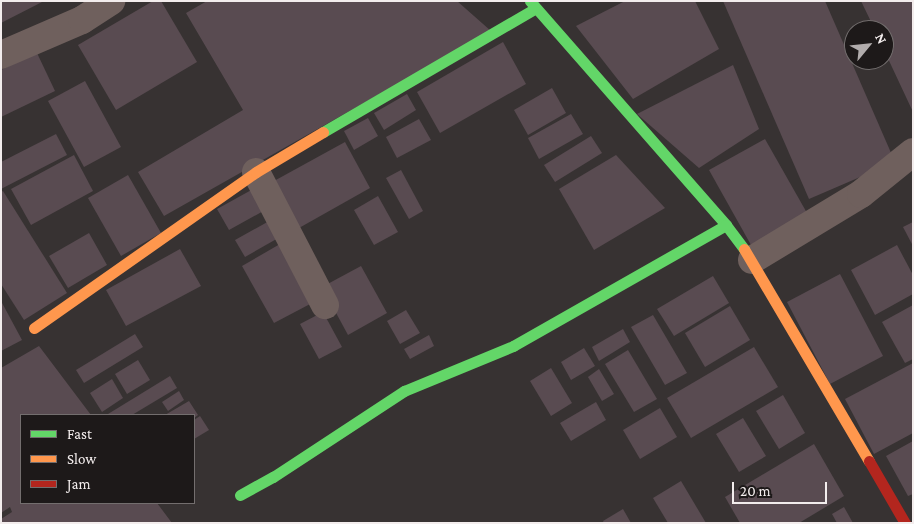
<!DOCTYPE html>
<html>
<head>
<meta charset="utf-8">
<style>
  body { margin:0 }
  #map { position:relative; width:914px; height:524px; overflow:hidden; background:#373232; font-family:"Crimson Pro",serif }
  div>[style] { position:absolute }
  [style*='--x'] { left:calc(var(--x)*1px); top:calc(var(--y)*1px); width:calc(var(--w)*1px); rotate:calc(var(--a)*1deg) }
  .building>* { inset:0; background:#594b51 }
  .street>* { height:28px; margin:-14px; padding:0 14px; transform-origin:14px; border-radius:14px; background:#6f605d }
  .fast>* { height:11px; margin:-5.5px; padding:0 5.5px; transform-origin:5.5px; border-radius:5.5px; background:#63d668 }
  .slow>* { height:11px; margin:-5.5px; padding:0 5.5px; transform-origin:5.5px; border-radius:5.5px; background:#ff974d }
  .jam>* { height:11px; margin:-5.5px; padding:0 5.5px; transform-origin:5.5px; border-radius:5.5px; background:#b3261e }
  span { translate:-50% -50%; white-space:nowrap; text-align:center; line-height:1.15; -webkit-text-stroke:4.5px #1d1919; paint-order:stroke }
  .frame { position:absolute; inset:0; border:2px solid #f3eded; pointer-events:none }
  .legend { position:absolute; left:20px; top:414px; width:175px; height:90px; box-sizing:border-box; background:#1d1919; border:1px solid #736e6e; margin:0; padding:6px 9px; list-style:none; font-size:15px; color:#f3eded }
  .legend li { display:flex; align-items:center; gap:10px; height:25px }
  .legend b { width:25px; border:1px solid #736e6e }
  .north { position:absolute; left:844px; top:20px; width:50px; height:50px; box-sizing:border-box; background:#1d1919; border:1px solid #736e6e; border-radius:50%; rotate:62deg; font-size:14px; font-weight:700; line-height:20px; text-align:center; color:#f3eded }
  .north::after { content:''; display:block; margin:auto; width:18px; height:22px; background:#b1acac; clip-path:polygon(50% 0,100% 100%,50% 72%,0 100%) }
  .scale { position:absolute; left:732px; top:482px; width:95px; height:22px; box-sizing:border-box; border:2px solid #f3eded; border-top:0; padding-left:6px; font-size:15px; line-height:18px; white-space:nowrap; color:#f3eded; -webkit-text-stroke:4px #1d1919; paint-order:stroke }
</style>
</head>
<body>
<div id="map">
  <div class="building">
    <i style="clip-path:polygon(1px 1px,44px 1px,1px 23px)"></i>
    <i style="clip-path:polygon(153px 1px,161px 1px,197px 62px,116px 110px,78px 45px)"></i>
    <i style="clip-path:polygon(207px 1px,457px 1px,491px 31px,164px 216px,138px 172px,243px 110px,186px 13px)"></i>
    <i style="clip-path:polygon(625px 1px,695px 1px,719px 49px,633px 99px,576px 26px)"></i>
    <i style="clip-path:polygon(723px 1px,825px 1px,895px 162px,809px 199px)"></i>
    <i style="clip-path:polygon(861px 1px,913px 1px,913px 112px,884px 50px,884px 30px,875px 30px)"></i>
    <i style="clip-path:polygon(503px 42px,526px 84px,440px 133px,417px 92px)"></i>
    <i style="clip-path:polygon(37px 53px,55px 91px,1px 117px,1px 70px)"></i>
    <i style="clip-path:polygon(733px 65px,759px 129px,699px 168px,637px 114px)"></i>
    <i style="clip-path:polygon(85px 81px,121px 147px,84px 167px,48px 101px)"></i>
    <i style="clip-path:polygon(552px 88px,566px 113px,528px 135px,514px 110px)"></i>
    <i style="clip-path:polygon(407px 94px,416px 110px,384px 130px,374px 113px)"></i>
    <i style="clip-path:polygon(571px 114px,583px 134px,539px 159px,528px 138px)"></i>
    <i style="clip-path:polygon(368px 118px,378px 136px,354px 150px,344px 131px)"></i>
    <i style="clip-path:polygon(419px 119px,431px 140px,397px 158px,386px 137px)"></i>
    <i style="clip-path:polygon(56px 134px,67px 155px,1px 189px,1px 162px)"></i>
    <i style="clip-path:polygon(591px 136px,602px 153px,555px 182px,544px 165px)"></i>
    <i style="clip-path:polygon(765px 139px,807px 213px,751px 245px,709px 170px)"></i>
    <i style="clip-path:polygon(345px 142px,370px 188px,299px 228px,274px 181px)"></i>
    <i style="clip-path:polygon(74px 155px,93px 191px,31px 225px,11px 189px)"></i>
    <i style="clip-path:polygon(616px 155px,665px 208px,594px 250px,559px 189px)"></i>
    <i style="clip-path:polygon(401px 170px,423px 211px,409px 219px,386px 178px)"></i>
    <i style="clip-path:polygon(128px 175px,161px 233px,121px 256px,88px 198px)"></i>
    <i style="clip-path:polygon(255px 188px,267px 209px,229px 230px,217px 209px)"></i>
    <i style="clip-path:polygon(3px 191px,67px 293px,24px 320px,1px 284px,1px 192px)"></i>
    <i style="clip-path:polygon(378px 196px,398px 232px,374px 245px,354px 210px)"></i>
    <i style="clip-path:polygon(271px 220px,280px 237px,245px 257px,235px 240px)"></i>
    <i style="clip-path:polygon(913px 222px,913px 246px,903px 227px)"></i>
    <i style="clip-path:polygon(89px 233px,107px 265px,68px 288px,49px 256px)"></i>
    <i style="clip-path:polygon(280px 244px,312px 303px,274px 323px,242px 266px)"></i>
    <i style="clip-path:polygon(897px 245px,913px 275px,913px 294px,875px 315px,851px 270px)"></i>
    <i style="clip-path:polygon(180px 249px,201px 286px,126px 326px,106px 290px)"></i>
    <i style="clip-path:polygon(361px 266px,387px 313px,348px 335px,322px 287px)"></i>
    <i style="clip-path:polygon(840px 274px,883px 356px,830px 384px,787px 302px)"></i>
    <i style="clip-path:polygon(713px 276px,729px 303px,674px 336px,657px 309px)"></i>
    <i style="clip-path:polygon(1px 301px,22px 340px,1px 351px)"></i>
    <i style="clip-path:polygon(913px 305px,913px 359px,905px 363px,882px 322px)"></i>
    <i style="clip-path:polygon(730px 306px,750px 340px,705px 367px,685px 333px)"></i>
    <i style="clip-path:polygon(406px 310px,420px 333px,400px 344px,387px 321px)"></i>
    <i style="clip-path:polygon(323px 312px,342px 347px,319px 359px,300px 324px)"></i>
    <i style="clip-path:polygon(653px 315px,687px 373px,665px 385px,631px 327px)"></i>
    <i style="clip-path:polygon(623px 329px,630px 342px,599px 361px,592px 347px)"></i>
    <i style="clip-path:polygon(135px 334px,143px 347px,84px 383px,76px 370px)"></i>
    <i style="clip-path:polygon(429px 335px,434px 346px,410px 359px,404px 349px)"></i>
    <i style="clip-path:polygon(39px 346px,91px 415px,21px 415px,21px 503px,157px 503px,172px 523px,1px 523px,1px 519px,12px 512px,10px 507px,1px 513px,1px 368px)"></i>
    <i style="clip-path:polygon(754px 347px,778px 387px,691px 438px,667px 398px)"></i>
    <i style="clip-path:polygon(584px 348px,595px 366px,571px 380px,561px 362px)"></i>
    <i style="clip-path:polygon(628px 350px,657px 399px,634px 412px,605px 364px)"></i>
    <i style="clip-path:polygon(138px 360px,150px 380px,127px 394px,115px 374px)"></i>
    <i style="clip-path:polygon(913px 363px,913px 433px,874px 454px,845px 399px)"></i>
    <i style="clip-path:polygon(551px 368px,572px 403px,551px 416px,530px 381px)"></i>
    <i style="clip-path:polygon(599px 369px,614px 394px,602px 401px,588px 377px)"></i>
    <i style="clip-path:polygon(170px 376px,177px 388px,132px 415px,108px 414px)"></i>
    <i style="clip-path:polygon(112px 379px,123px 398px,102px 412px,90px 393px)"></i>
    <i style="clip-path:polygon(179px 391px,184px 400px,168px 411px,162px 402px)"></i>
    <i style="clip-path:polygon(783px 395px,805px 433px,779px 449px,756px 411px)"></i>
    <i style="clip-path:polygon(189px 401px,198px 415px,194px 418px,194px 415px,165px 415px)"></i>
    <i style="clip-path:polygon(596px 402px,606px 420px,571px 441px,560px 423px)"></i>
    <i style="clip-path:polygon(660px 408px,677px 437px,640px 459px,623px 430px)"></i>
    <i style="clip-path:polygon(200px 416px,209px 430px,194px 439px,194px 420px)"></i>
    <i style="clip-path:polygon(743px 418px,766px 456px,739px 472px,716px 434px)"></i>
    <i style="clip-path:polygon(913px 441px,913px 494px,908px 496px,886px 456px)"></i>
    <i style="clip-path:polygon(814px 444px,844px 496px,799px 523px,740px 523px,725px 497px)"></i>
    <i style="clip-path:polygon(681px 481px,706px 523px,668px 523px,653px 498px)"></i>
    <i style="clip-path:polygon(844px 507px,853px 523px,837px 523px,832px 514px)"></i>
    <i style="clip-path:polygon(623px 509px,631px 523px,604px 523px,603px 521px)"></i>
  </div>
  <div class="street">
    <i style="--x:1;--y:55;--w:88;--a:-23.4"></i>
    <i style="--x:82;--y:20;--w:35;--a:-33"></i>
    <i style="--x:256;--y:172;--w:150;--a:62.6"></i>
    <i style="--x:752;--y:260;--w:127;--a:-31.2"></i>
    <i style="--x:861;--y:194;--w:67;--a:-38.9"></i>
  </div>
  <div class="fast">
    <i style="--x:530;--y:1;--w:298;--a:48.8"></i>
    <i style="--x:726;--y:225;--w:30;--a:53"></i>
    <i style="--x:323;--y:132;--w:246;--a:-30.2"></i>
    <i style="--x:240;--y:495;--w:38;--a:-29"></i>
    <i style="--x:273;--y:477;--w:157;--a:-33.3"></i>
    <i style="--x:404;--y:391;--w:118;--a:-22.4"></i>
    <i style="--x:513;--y:346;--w:245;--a:-29.6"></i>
  </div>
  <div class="slow">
    <i style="--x:744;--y:249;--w:246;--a:59.5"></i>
    <i style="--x:34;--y:328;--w:271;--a:-35.1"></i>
    <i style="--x:256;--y:172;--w:78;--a:-30.8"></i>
  </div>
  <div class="jam">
    <i style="--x:869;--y:461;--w:72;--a:59.9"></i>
  </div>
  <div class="frame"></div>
  <ul class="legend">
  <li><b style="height:6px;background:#63d668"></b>Fast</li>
  <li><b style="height:6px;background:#ff974d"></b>Slow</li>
  <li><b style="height:6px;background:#b3261e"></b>Jam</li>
  </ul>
  <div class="north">N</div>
  <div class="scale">20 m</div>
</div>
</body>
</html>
